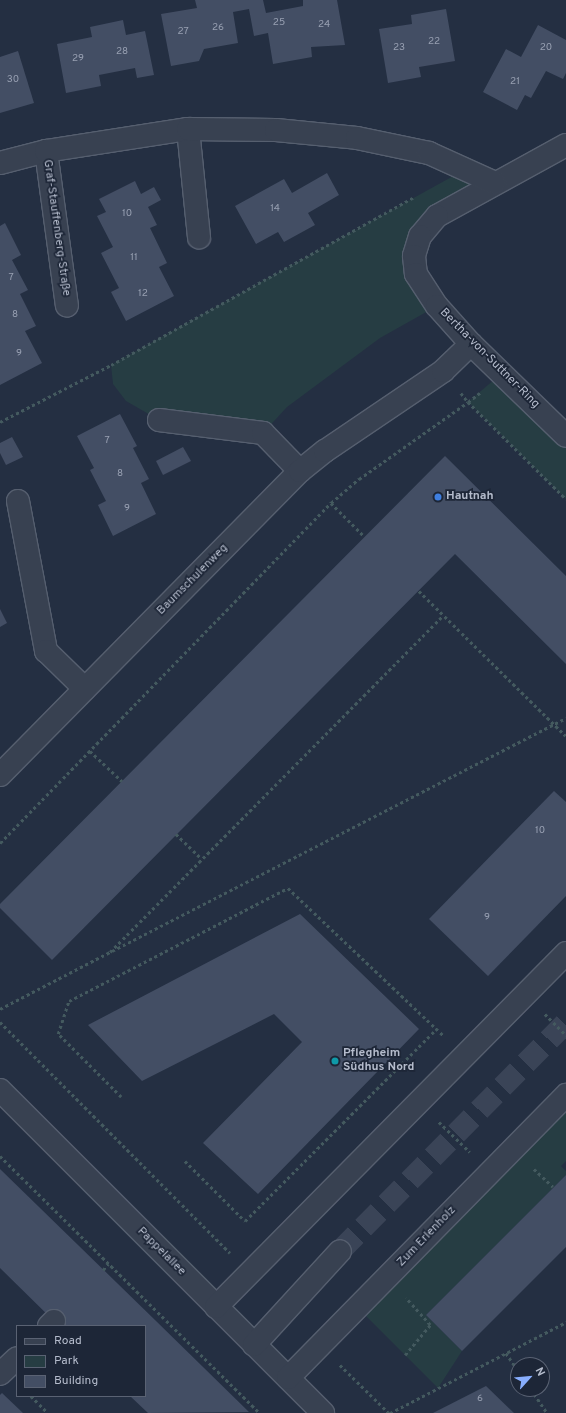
<!DOCTYPE html>
<html>
<head>
<meta charset="utf-8">
<style>
  body { margin:0 }
  #map { position:relative; width:566px; height:1413px; overflow:hidden; background:#242f42; font-family:Overpass,sans-serif }
  div>[style] { position:absolute }
  [style*='--x'] { left:calc(var(--x)*1px); top:calc(var(--y)*1px); width:calc(var(--w)*1px); rotate:calc(var(--a)*1deg) }
  .green>* { inset:0; background:#263d43 }
  .building>* { inset:0; background:#434e64 }
  .minor-tunnel>* { height:22px; margin-top:-11px; transform-origin:0; background:repeating-linear-gradient(90deg,#3a4457 0 22px,transparent 0 33px) }
  .path>* { height:2.5px; margin-top:-1.25px; transform-origin:0; background:repeating-linear-gradient(90deg,#445a5f 0 3px,transparent 0 6px) }
  .roads { filter:drop-shadow(1px 0 #565f6f) drop-shadow(-1px 0 #565f6f) drop-shadow(0 1px #565f6f) drop-shadow(0 -1px #565f6f) }
  .minor>* { height:22px; margin:-11px; padding:0 11px; transform-origin:11px; border-radius:11px; background:#384151 }
  .dots>* { width:11px; height:11px; translate:-50% -50%; box-sizing:border-box; border:2px solid #1d2637; border-radius:50% }
  span { translate:-50% -50%; white-space:nowrap; text-align:center; line-height:1.15; -webkit-text-stroke:3.5px #1d2637; paint-order:stroke }
  .number-label { font-size:10px; color:#98a0b2 }
  .number-label span { -webkit-text-stroke-width:0 }
  .street-label { font-size:12px; color:#b5bccc }
  .poi-label { font-size:12px; color:#b5bccc; font-weight:700 }
  .left { translate:0 -50%; text-align:left }
  .legend { position:absolute; left:16px; top:1325px; width:130px; height:72px; box-sizing:border-box; background:#1d2637; border:1px solid #5a6273; margin:0; padding:5px 7px; list-style:none; font-size:12px; color:#b5bccc }
  .legend li { display:flex; align-items:center; gap:8px; height:20px }
  .legend b { width:20px; border:1px solid #5a6273 }
  .north { position:absolute; left:510px; top:1357px; width:40px; height:40px; box-sizing:border-box; background:#1d2637; border:1px solid #5a6273; border-radius:50%; rotate:63deg; font-size:11px; font-weight:700; line-height:16px; text-align:center; color:#b5bccc }
  .north::after { content:''; display:block; margin:auto; width:14px; height:18px; background:#88aefe; clip-path:polygon(50% 0,100% 100%,50% 72%,0 100%) }
</style>
</head>
<body>
<div id="map">
  <div class="green">
    <i style="clip-path:polygon(466px 169px,495px 183px,437px 216px,414px 256px,437px 306px,380px 338px,287px 407px,263px 433px,159px 420px,126px 401px,113px 384px,111px 365px)"></i>
    <i style="clip-path:polygon(502px 373px,566px 436px,566px 499px,468px 402px)"></i>
    <i style="clip-path:polygon(566px 1095px,566px 1161px,561px 1166px,566px 1171px,566px 1175px,426px 1315px,462px 1351px,438px 1388px,358px 1308px)"></i>
  </div>
  <div class="building">
    <i style="clip-path:polygon(195px 0,263px 0,266px 13px,303px 6px,303px 0,337px 0,345px 45px,311px 47px,312px 57px,273px 64px,268px 33px,254px 36px,249px 9px,233px 12px,238px 43px,204px 49px,199px 61px,171px 66px,161px 14px,197px 8px)"></i>
    <i style="clip-path:polygon(446px 9px,455px 61px,419px 67px,421px 77px,388px 83px,379px 29px,412px 24px,411px 15px)"></i>
    <i style="clip-path:polygon(123px 20px,126px 35px,145px 31px,154px 75px,137px 78px,135px 68px,99px 75px,101px 86px,66px 93px,57px 44px,92px 37px,90px 27px)"></i>
    <i style="clip-path:polygon(538px 25px,566px 40px,566px 73px,563px 79px,546px 71px,531px 98px,525px 95px,517px 110px,483px 92px,506px 49px,521px 57px)"></i>
    <i style="clip-path:polygon(18px 51px,34px 103px,0 113px,0 57px)"></i>
    <i style="clip-path:polygon(327px 173px,339px 195px,308px 213px,315px 225px,284px 242px,278px 232px,256px 244px,235px 206px,284px 179px,292px 193px)"></i>
    <i style="clip-path:polygon(135px 181px,141px 194px,154px 187px,161px 200px,148px 207px,157px 225px,150px 228px,167px 263px,159px 267px,174px 296px,126px 321px,111px 292px,119px 288px,101px 253px,113px 247px,97px 216px,106px 212px,99px 199px)"></i>
    <i style="clip-path:polygon(5px 223px,21px 255px,12px 260px,28px 290px,20px 294px,36px 326px,25px 331px,42px 363px,0 385px,0 226px)"></i>
    <i style="clip-path:polygon(120px 414px,137px 446px,133px 448px,149px 479px,141px 483px,156px 514px,113px 536px,98px 505px,106px 501px,90px 470px,94px 468px,77px 436px)"></i>
    <i style="clip-path:polygon(12px 437px,23px 457px,6px 465px,0 453px,0 443px)"></i>
    <i style="clip-path:polygon(183px 447px,191px 461px,163px 475px,156px 461px)"></i>
    <i style="clip-path:polygon(445px 456px,566px 576px,566px 664px,455px 554px,52px 960px,0 908px,0 904px)"></i>
    <i style="clip-path:polygon(0 609px,7px 623px,0 627px)"></i>
    <i style="clip-path:polygon(554px 791px,566px 802px,566px 896px,488px 976px,429px 919px)"></i>
    <i style="clip-path:polygon(300px 914px,419px 1029px,258px 1194px,203px 1143px,302px 1042px,274px 1014px,142px 1081px,88px 1025px)"></i>
    <i style="clip-path:polygon(0 1169px,155px 1320px,249px 1412px,148px 1413px,130px 1396px,145px 1396px,145px 1326px,59px 1326px,0 1268px)"></i>
    <i style="clip-path:polygon(566px 1175px,566px 1247px,462px 1351px,426px 1315px)"></i>
    <i style="clip-path:polygon(486px 1386px,514px 1413px,433px 1413px)"></i>
    <i style="clip-path:polygon(2px 1393px,23px 1413px,0 1413px,0 1395px)"></i>
  </div>
  <div class="minor-tunnel">
    <i style="--x:340;--y:1251;--w:321;--a:-45.3"></i>
  </div>
  <div class="path">
    <i style="--x:461;--y:393;--w:11;--a:52"></i>
    <i style="--x:468;--y:402;--w:138;--a:44.7"></i>
    <i style="--x:0;--y:422;--w:125;--a:-27.2"></i>
    <i style="--x:111;--y:365;--w:346;--a:-29"></i>
    <i style="--x:331;--y:503;--w:48;--a:45"></i>
    <i style="--x:419;--y:591;--w:206;--a:44.6"></i>
    <i style="--x:90;--y:751;--w:44;--a:43.2"></i>
    <i style="--x:176;--y:834;--w:36;--a:44"></i>
    <i style="--x:0;--y:843;--w:475;--a:-45.8"></i>
    <i style="--x:331;--y:503;--w:37;--a:-41"></i>
    <i style="--x:359;--y:479;--w:133;--a:-35.2"></i>
    <i style="--x:468;--y:402;--w:16;--a:-38"></i>
    <i style="--x:112;--y:951;--w:510;--a:-27.17"></i>
    <i style="--x:0;--y:1009;--w:124;--a:-27.4"></i>
    <i style="--x:110;--y:952;--w:474;--a:-45.3"></i>
    <i style="--x:545;--y:1014;--w:30;--a:45"></i>
    <i style="--x:0;--y:1022;--w:326;--a:45.1"></i>
    <i style="--x:121;--y:1097;--w:89;--a:-135"></i>
    <i style="--x:58;--y:1034;--w:35;--a:-72"></i>
    <i style="--x:69;--y:1001;--w:246;--a:-27.3"></i>
    <i style="--x:288;--y:888;--w:215;--a:43.5"></i>
    <i style="--x:439;--y:1122;--w:43;--a:44.1"></i>
    <i style="--x:0;--y:1156;--w:366;--a:44.7"></i>
    <i style="--x:185;--y:1161;--w:85;--a:45"></i>
    <i style="--x:245;--y:1221;--w:271;--a:-45.1"></i>
    <i style="--x:534;--y:1169;--w:26;--a:43"></i>
    <i style="--x:103;--y:1270;--w:8;--a:-50"></i>
    <i style="--x:506;--y:1353;--w:21;--a:55"></i>
    <i style="--x:405;--y:1355;--w:39;--a:-50"></i>
    <i style="--x:430;--y:1325;--w:36;--a:-132"></i>
    <i style="--x:340;--y:1365;--w:69;--a:44.4"></i>
    <i style="--x:531;--y:1389;--w:29;--a:56"></i>
    <i style="--x:31;--y:1396;--w:24;--a:45"></i>
    <i style="--x:390;--y:1413;--w:198;--a:-27.3"></i>
  </div>
  <div class="roads">
    <div class="minor">
      <i style="--x:188;--y:129;--w:109;--a:84.2"></i>
      <i style="--x:566;--y:145;--w:147;--a:151.2"></i>
      <i style="--x:437;--y:216;--w:26;--a:130"></i>
      <i style="--x:420;--y:236;--w:21;--a:107"></i>
      <i style="--x:414;--y:256;--w:18;--a:84"></i>
      <i style="--x:416;--y:274;--w:38;--a:57"></i>
      <i style="--x:437;--y:306;--w:51;--a:48.2"></i>
      <i style="--x:471;--y:344;--w:132;--a:44.1"></i>
      <i style="--x:46;--y:151;--w:156;--a:82.3"></i>
      <i style="--x:0;--y:163;--w:48;--a:-14.6"></i>
      <i style="--x:46;--y:151;--w:144;--a:-8.8"></i>
      <i style="--x:188;--y:129;--w:88;--a:0.7"></i>
      <i style="--x:276;--y:130;--w:81;--a:5.6"></i>
      <i style="--x:357;--y:138;--w:74;--a:11.8"></i>
      <i style="--x:429;--y:153;--w:72;--a:24.4"></i>
      <i style="--x:159;--y:420;--w:105;--a:7.1"></i>
      <i style="--x:263;--y:433;--w:53;--a:45.8"></i>
      <i style="--x:18;--y:501;--w:153;--a:79.4"></i>
      <i style="--x:46;--y:651;--w:54;--a:44.3"></i>
      <i style="--x:0;--y:775;--w:427;--a:-45.4"></i>
      <i style="--x:300;--y:471;--w:32;--a:-39"></i>
      <i style="--x:325;--y:451;--w:143;--a:-34.1"></i>
      <i style="--x:443;--y:371;--w:39;--a:-44"></i>
      <i style="--x:0;--y:1090;--w:457;--a:45"></i>
      <i style="--x:216;--y:1307;--w:498;--a:-45.3"></i>
      <i style="--x:49;--y:1326;--w:7;--a:-45"></i>
      <i style="--x:254;--y:1345;--w:127;--a:-47.5"></i>
      <i style="--x:0;--y:1374;--w:23;--a:-43"></i>
      <i style="--x:288;--y:1378;--w:397;--a:-45.5"></i>
    </div>
  </div>
  <div class="dots">
    <i style="left:438px;top:497px;background:#3f7fe0"></i>
    <i style="left:335px;top:1061px;background:#0f9aa8"></i>
  </div>
  <div class="number-label">
    <span style="left:279px;top:23px">25</span>
    <span style="left:324px;top:25px">24</span>
    <span style="left:218px;top:28px">26</span>
    <span style="left:183px;top:32px">27</span>
    <span style="left:434px;top:42px">22</span>
    <span style="left:399px;top:48px">23</span>
    <span style="left:546px;top:48px">20</span>
    <span style="left:122px;top:52px">28</span>
    <span style="left:78px;top:59px">29</span>
    <span style="left:13px;top:80px">30</span>
    <span style="left:515px;top:82px">21</span>
    <span style="left:275px;top:209px">14</span>
    <span style="left:127px;top:214px">10</span>
    <span style="left:134px;top:258px">11</span>
    <span style="left:11px;top:278px">7</span>
    <span style="left:143px;top:294px">12</span>
    <span style="left:15px;top:315px">8</span>
    <span style="left:19px;top:354px">9</span>
    <span style="left:107px;top:441px">7</span>
    <span style="left:120px;top:474px">8</span>
    <span style="left:127px;top:509px">9</span>
    <span style="left:540px;top:831px">10</span>
    <span style="left:487px;top:918px">9</span>
    <span style="left:480px;top:1399px">6</span>
  </div>
  <div class="street-label">
    <span style="left:56px;top:228px;rotate:82deg">Graf-Stauffenberg-Straße</span>
    <span style="left:489px;top:359px;rotate:45deg">Bertha-von-Suttner-Ring</span>
    <span style="left:193px;top:580px;rotate:-45deg">Baumschulenweg</span>
    <span style="left:427px;top:1237px;rotate:-46deg">Zum Erlenholz</span>
    <span style="left:161px;top:1252px;rotate:45deg">Pappelallee</span>
  </div>
  <div class="poi-label">
    <span class="left" style="left:446px;top:497px">Hautnah</span>
    <span class="left" style="left:343px;top:1061px">Pflegheim<br>Südhus Nord</span>
  </div>
  <ul class="legend">
  <li><b style="height:5px;background:#384151"></b>Road</li>
  <li><b style="height:11px;background:#263d43"></b>Park</li>
  <li><b style="height:11px;background:#434e64"></b>Building</li>
  </ul>
  <div class="north">N</div>
</div>
</body>
</html>
